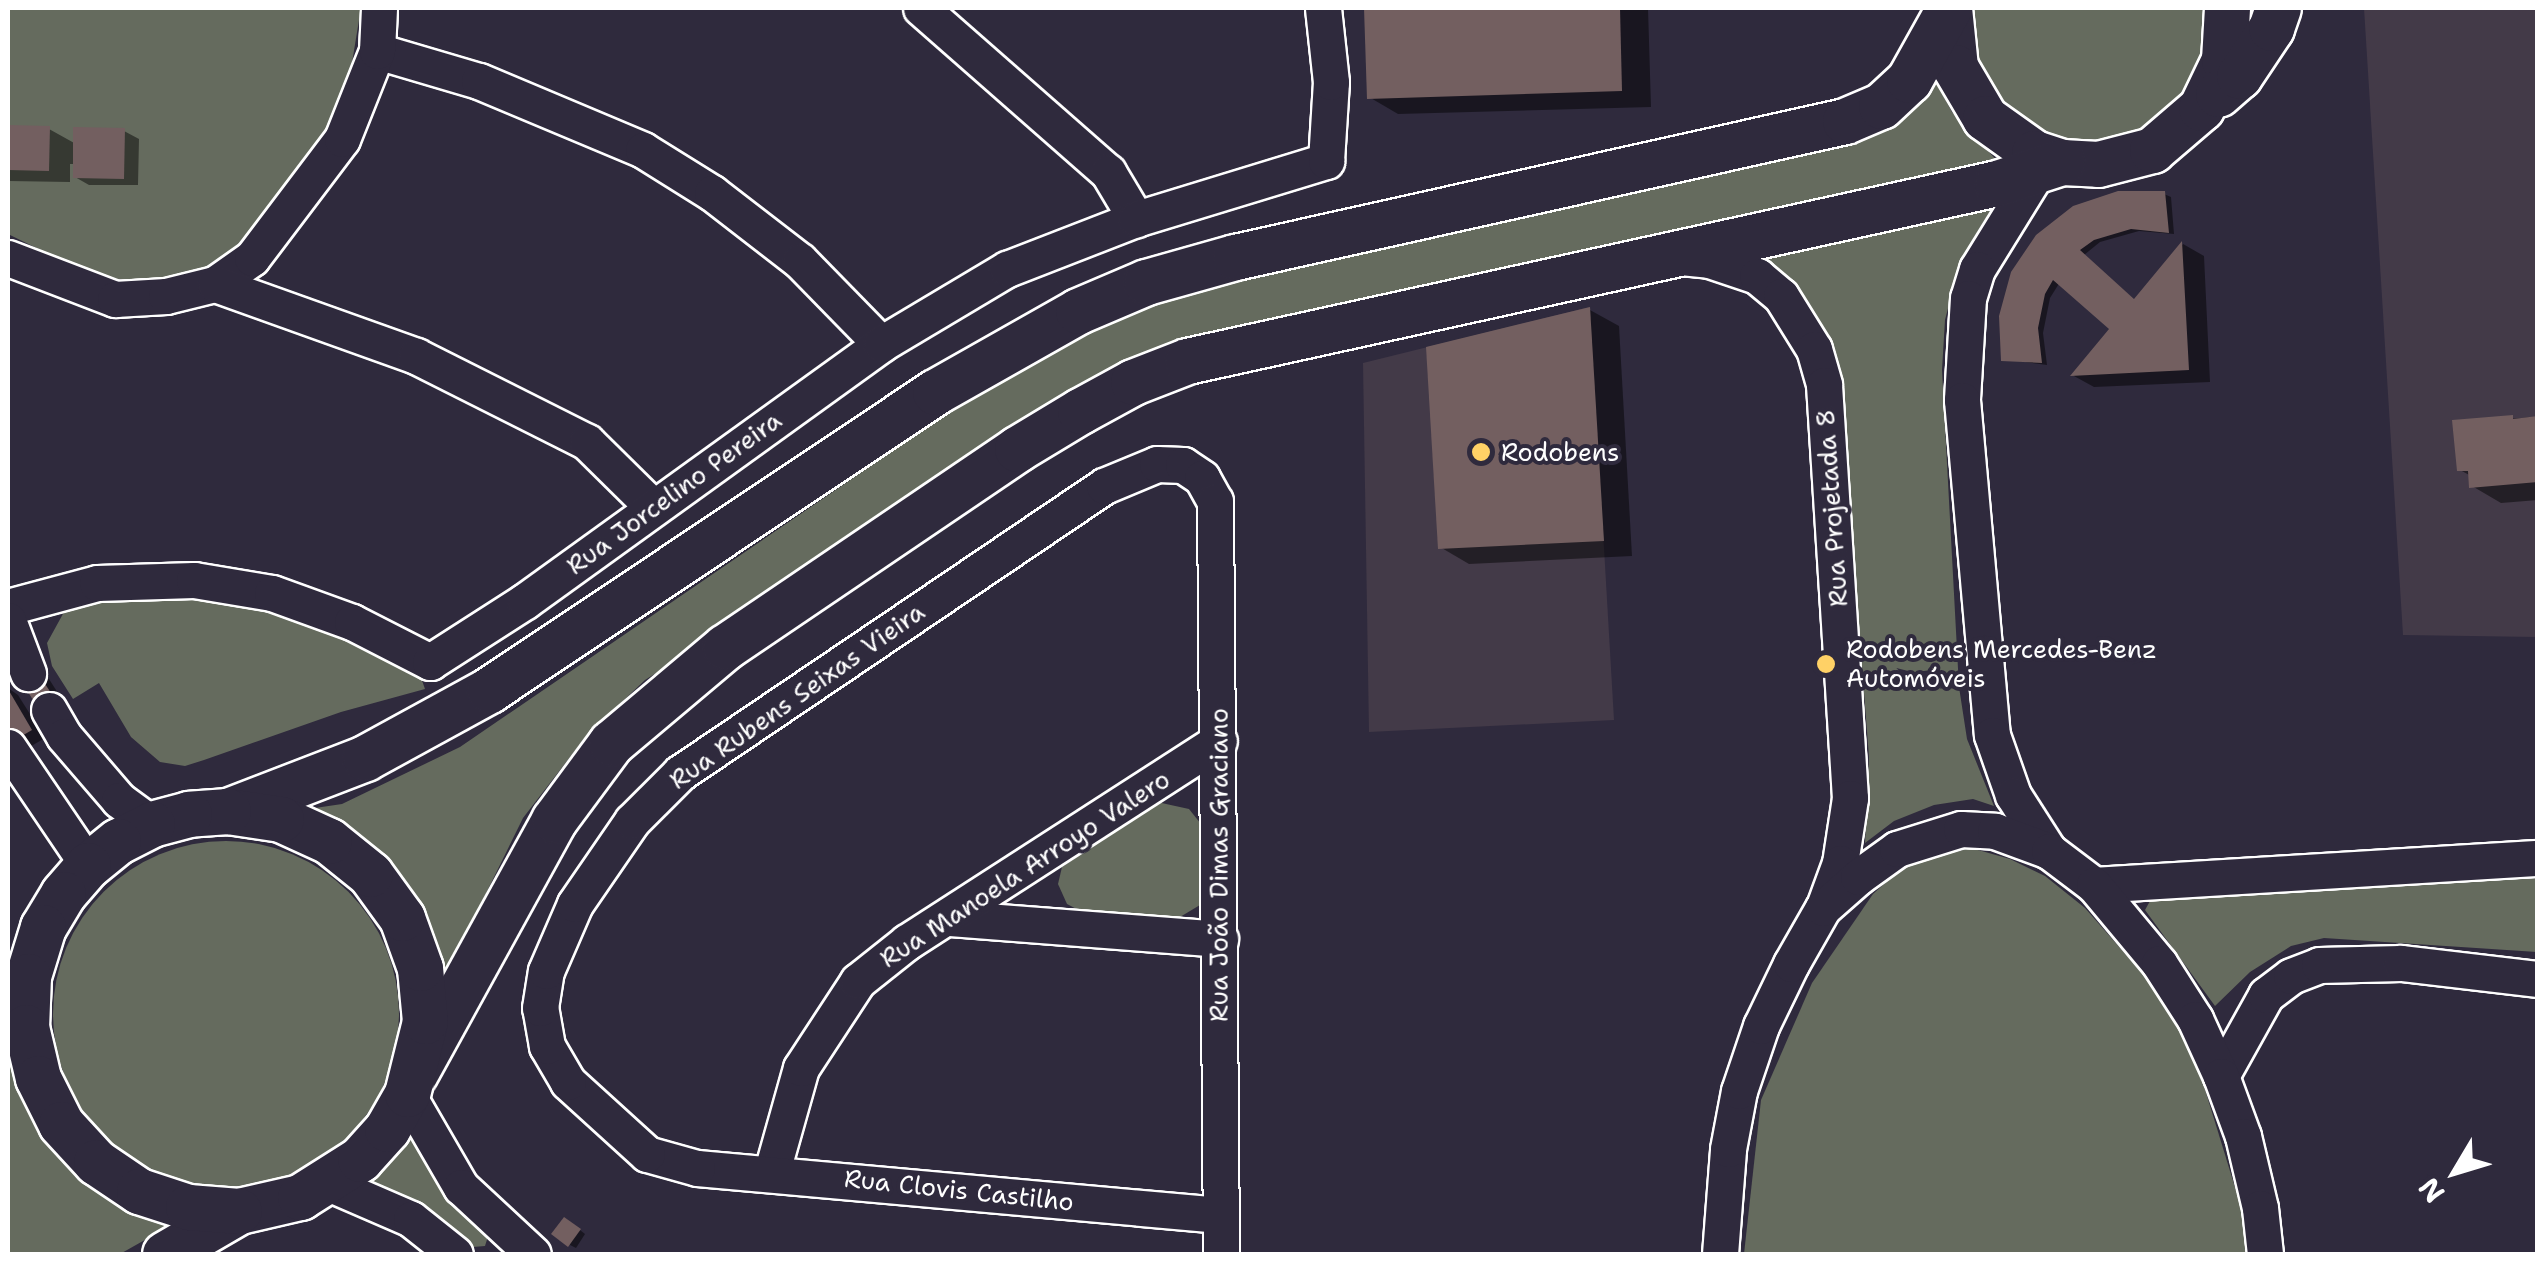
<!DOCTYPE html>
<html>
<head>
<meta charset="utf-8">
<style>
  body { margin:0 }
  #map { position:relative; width:2545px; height:1262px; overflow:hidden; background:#2f2a3d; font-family:"Shantell Sans",sans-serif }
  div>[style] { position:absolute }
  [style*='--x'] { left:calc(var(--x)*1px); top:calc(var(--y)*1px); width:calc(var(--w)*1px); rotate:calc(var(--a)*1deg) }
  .built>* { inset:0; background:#433a48 }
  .green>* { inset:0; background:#656b5e }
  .round { border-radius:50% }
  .shadow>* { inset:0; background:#0007 }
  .building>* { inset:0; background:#735f60 }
  .roads { filter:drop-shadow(2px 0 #fff) drop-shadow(-2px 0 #fff) drop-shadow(0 2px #fff) drop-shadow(0 -2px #fff) }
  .minor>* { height:35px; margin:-17.5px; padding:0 17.5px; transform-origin:17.5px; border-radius:17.5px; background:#2f2a3d }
  .major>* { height:45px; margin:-22.5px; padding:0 22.5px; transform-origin:22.5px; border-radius:22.5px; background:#2f2a3d }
  .dots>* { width:28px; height:28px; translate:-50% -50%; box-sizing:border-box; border:5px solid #2f2a3d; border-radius:50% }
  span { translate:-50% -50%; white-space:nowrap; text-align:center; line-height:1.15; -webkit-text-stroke:8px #2f2a3d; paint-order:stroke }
  .poi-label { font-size:25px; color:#fff }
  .left { translate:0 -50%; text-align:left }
  .street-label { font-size:25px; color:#fff }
  .frame { position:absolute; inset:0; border:10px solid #fff; pointer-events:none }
  .north { position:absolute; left:2405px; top:1122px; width:100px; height:100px; -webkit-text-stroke:8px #2f2a3d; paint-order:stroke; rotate:232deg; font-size:28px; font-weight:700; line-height:40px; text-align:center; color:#fff }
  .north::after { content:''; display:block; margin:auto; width:35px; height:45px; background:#fff; clip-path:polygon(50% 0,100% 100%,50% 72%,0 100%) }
</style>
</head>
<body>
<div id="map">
  <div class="built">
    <i style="clip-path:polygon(2364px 8px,2537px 8px,2537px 637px,2403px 635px)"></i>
    <i style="clip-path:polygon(1590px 307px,1614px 720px,1369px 732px,1363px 363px)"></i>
  </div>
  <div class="green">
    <i style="clip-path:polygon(8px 8px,361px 8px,348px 87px,329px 132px,270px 212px,234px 248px,206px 267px,164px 279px,117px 279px,75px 267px,8px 234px)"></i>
    <i style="clip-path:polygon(1966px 8px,2206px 8px,2206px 43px,2185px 93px,2145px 129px,2093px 143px,2066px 142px,2016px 121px,1980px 81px)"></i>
    <i style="clip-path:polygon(1930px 71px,1952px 112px,2001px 165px,1210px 342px,834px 561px,645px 680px,587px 735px,523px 818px,435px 997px,430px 963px,288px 812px,342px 804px,460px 747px,1024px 361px,1091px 327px,1180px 291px,1509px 215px)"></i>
    <i style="clip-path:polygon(1998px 198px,1973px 239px,1954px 285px,1945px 320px,1942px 370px,1959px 687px,1967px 739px,1994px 806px,1973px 799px,1934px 805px,1894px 821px,1865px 843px,1869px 757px,1840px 382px,1826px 341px,1793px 281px,1759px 258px)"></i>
    <i style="clip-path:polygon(193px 595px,271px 609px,348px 635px,418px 669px,425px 689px,341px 712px,204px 760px,185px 766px,160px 762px,131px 737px,99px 683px,73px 699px,52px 666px,47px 643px,64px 612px,88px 599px)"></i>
    <i style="clip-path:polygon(1157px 802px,1189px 809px,1205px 829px,1206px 895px,1200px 905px,1175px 920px,1088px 915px,1067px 904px,1058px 884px,1062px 867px)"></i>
    <i class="round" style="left:53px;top:841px;width:346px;height:346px"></i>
    <i style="clip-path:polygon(1971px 848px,2010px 859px,2045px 876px,2085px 908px,2150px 982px,2181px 1030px,2203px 1083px,2242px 1210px,2248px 1254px,1744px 1254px,1761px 1100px,1812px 983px,1873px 894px,1906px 864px)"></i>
    <i style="clip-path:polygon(2537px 878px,2537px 952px,2324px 938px,2291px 946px,2250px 972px,2215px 1006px,2145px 910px,2150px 901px)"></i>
    <i style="clip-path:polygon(8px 1006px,32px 1081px,189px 1215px,120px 1254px,8px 1254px)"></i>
    <i style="clip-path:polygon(415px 1126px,489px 1233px,485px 1246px,473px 1247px,435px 1217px,354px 1175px)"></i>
  </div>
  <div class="shadow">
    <i style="clip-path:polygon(1366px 8px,1648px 8px,1651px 107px,1398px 114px,1369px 97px)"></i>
    <i style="clip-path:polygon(8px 128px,49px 129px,76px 144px,124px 131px,139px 139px,138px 185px,89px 185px,75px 177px,75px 164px,70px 164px,70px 182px,8px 181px)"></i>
    <i style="clip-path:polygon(2164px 194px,2171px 197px,2174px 234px,2139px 231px,2100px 242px,2084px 255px,2136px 301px,2183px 244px,2204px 256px,2210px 382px,2094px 387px,2074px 376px,2113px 328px,2060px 282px,2050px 298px,2043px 333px,2047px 365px,2004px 359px,2014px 273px)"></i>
    <i style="clip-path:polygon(1590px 310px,1619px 326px,1632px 556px,1469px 564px,1440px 547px)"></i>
    <i style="clip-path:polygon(2538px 417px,2538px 500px,2501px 503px,2472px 486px,2471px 476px,2460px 470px,2455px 422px)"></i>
    <i style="clip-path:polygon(35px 671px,49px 679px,70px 712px,43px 713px)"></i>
    <i style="clip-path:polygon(8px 688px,18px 695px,45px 738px,9px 759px)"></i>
    <i style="clip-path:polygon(571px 1223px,585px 1234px,576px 1248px,570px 1245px)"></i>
  </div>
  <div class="building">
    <i style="clip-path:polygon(1364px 8px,1620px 8px,1622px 91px,1367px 99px)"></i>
    <i style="clip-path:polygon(8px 125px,50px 126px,49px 171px,8px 170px)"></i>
    <i style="clip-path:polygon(73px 127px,125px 128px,124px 179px,73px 178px)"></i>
    <i style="clip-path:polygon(2118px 191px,2165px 191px,2169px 233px,2131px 229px,2094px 240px,2080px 250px,2134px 299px,2182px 241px,2189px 370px,2070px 376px,2109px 329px,2053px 280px,2045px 294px,2038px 328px,2042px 363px,2001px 361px,1999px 316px,2011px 272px,2036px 235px,2073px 206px)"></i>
    <i style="clip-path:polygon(1590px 307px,1604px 541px,1438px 549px,1426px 347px)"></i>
    <i style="clip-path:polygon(2513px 415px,2513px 419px,2538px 416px,2538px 482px,2469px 488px,2468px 471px,2457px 471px,2452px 420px)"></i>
    <i style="clip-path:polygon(35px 668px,58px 704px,42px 714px,19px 678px)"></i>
    <i style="clip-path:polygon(8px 689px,32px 730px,8px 744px)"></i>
    <i style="clip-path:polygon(564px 1217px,581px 1229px,568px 1247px,551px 1234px)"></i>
  </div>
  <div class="roads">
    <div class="minor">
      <i style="--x:921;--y:8;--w:249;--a:41.3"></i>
      <i style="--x:1108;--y:172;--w:55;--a:59.2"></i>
      <i style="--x:377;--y:51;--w:106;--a:16.4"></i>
      <i style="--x:479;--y:81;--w:178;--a:22.8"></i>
      <i style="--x:643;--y:150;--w:81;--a:31.9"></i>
      <i style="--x:712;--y:193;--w:111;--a:37.7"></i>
      <i style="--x:800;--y:261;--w:116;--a:45.7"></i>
      <i style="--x:2037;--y:172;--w:114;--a:121.7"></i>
      <i style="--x:1977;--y:269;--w:30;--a:107"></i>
      <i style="--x:1968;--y:298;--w:102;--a:93.4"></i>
      <i style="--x:1962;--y:400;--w:336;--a:84.9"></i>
      <i style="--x:1992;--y:735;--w:64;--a:70.7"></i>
      <i style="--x:2013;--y:795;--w:67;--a:57.3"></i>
      <i style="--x:1681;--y:257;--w:28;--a:6"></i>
      <i style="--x:1709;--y:260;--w:51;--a:18.4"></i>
      <i style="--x:1757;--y:276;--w:31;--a:40"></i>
      <i style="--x:1781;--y:296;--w:62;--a:58.1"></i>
      <i style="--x:1814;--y:349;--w:37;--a:74"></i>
      <i style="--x:1824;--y:385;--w:414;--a:86.4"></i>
      <i style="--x:1850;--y:798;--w:66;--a:98.7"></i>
      <i style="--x:1840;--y:863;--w:44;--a:110.1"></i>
      <i style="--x:8;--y:258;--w:115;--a:21"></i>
      <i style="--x:115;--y:299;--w:51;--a:-3.4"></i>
      <i style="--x:166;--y:296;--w:50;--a:-13.8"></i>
      <i style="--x:215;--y:284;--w:45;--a:-35.1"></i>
      <i style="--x:252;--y:258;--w:149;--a:-52.9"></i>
      <i style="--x:342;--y:139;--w:95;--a:-68.3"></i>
      <i style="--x:377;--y:51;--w:43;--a:-87.3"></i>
      <i style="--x:215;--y:284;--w:214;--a:19.7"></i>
      <i style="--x:416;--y:356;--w:191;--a:26.7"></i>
      <i style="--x:587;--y:442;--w:91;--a:44.6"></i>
      <i style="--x:8;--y:607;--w:92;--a:-15.1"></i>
      <i style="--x:97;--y:583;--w:97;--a:-1.8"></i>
      <i style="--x:194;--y:580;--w:79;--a:9.5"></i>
      <i style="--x:272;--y:593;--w:85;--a:19.9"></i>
      <i style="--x:352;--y:622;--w:88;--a:27.1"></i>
      <i style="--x:430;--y:662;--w:113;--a:-32.7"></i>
      <i style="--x:525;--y:601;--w:439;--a:-35.8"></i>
      <i style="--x:881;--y:344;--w:147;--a:-30.8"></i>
      <i style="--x:1007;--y:269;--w:138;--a:-21.2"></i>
      <i style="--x:1136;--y:219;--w:199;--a:-17"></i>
      <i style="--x:1326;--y:161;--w:79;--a:-86.4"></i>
      <i style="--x:1331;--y:82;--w:74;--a:-96.2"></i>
      <i style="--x:8;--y:620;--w:57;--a:69.3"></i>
      <i style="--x:49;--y:710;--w:30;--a:60"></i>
      <i style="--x:64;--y:736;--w:84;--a:49.3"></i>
      <i style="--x:119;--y:800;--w:41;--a:36"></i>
      <i style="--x:8;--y:747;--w:143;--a:55.9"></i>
      <i style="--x:2094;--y:885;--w:445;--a:-3.5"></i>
      <i style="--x:948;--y:918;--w:273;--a:4.4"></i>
      <i style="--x:2221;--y:1076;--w:93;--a:-60.9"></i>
      <i style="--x:2266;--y:995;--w:31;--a:-37"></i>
      <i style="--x:2291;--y:976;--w:30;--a:-21"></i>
      <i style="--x:2319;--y:965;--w:82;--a:-1.4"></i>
      <i style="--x:2401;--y:963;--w:138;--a:6.7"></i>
      <i style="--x:407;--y:1094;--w:108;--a:59.9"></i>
      <i style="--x:461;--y:1187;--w:98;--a:42.9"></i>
      <i style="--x:772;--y:1171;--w:107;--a:-74.3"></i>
      <i style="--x:801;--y:1068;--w:104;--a:-56.8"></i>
      <i style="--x:858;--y:981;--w:63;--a:-38.5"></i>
      <i style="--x:907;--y:942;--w:371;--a:-32.8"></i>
      <i style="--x:328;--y:1183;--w:90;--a:23.4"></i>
      <i style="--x:411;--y:1219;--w:56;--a:38.5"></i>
      <i style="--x:1220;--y:1215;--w:525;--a:-174.86"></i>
      <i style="--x:697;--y:1168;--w:52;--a:-164.4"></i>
      <i style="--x:647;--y:1154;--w:107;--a:-137.7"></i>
      <i style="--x:568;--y:1082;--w:42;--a:-120.3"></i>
      <i style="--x:547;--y:1046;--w:39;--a:-100"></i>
      <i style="--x:540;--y:1008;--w:37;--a:-81"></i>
      <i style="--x:546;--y:971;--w:73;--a:-66.6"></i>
      <i style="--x:575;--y:904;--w:101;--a:-55.5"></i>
      <i style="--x:632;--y:821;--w:68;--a:-45"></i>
      <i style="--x:680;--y:773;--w:512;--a:-34.09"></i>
      <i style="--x:1104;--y:486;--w:57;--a:-22.5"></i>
      <i style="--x:1157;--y:464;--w:26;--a:2"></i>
      <i style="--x:1183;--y:465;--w:23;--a:34"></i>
      <i style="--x:1202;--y:478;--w:26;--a:61"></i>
      <i style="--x:1215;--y:501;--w:753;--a:89.54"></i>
      <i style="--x:1720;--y:1254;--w:105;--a:-85.6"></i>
      <i style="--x:1728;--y:1149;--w:59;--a:-79.3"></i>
      <i style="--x:1739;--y:1091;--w:69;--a:-71.3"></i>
      <i style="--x:1761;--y:1026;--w:69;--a:-64.2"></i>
      <i style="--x:1791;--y:964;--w:64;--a:-60.3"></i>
      <i style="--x:1823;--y:908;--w:47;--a:-41.5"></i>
      <i style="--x:1858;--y:877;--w:48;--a:-35.7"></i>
      <i style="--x:1897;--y:849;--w:67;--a:-17.4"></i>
      <i style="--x:1961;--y:829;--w:34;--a:3"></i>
      <i style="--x:1995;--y:831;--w:58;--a:20.3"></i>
      <i style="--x:2049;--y:851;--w:56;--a:37.1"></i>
      <i style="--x:2094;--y:885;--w:102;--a:50.2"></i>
      <i style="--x:2159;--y:963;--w:67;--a:57.3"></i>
      <i style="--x:2195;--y:1019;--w:63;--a:65.5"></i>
      <i style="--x:2221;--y:1076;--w:64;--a:69.9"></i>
      <i style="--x:2243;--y:1136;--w:74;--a:76.7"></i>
      <i style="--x:2260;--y:1208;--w:46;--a:83.8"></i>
    </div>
    <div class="major">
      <i style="--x:1949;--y:8;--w:59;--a:84.2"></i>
      <i style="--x:1955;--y:67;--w:59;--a:59.5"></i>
      <i style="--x:1985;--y:118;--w:60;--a:35.5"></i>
      <i style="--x:2034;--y:153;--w:29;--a:18"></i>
      <i style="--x:2062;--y:162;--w:36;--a:3"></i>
      <i style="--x:2098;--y:164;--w:56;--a:-14.5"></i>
      <i style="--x:2152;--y:150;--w:65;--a:-40.6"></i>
      <i style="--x:2201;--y:108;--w:53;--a:-64.4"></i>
      <i style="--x:2224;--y:60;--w:52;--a:-86.7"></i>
      <i style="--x:2218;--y:94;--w:28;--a:-41"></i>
      <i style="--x:2239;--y:76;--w:58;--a:-56.3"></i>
      <i style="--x:2271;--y:28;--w:21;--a:-71"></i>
      <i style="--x:228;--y:811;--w:147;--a:-21.1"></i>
      <i style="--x:365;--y:758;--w:141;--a:-28.7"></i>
      <i style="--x:489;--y:690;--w:536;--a:-33.75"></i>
      <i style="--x:935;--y:392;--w:164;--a:-29.5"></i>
      <i style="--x:1078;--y:311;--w:74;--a:-23.1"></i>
      <i style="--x:1146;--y:282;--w:92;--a:-15.7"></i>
      <i style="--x:1235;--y:257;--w:625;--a:-12.57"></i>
      <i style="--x:1845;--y:121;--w:39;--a:-23"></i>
      <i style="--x:1881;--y:106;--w:38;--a:-43"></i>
      <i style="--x:1909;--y:80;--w:82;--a:-60.9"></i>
      <i style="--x:415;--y:1073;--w:289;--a:-61.2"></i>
      <i style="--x:554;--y:820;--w:96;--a:-53.5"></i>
      <i style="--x:611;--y:743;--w:149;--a:-40.1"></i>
      <i style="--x:725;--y:647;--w:353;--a:-34.1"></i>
      <i style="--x:1017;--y:449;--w:74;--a:-31.1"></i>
      <i style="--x:1080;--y:411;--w:60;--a:-28.7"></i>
      <i style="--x:1133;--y:382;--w:58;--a:-21.3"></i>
      <i style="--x:1187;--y:361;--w:829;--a:-12.39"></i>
      <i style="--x:1997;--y:183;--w:68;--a:-17.9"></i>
      <i style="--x:165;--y:1254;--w:86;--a:-30.2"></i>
      <i style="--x:239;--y:1211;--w:63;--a:-12.9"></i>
      <i style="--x:300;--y:1197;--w:71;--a:-32.3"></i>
      <i style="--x:360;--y:1159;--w:40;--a:-48"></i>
      <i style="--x:387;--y:1129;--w:40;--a:-60.3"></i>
      <i style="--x:407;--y:1094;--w:75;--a:-76.1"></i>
      <i style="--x:425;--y:1021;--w:53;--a:-95.4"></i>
      <i style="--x:420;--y:968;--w:53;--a:-109.8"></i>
      <i style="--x:402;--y:918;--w:54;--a:-126"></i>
      <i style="--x:370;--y:874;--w:53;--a:-141.2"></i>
      <i style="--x:329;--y:841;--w:53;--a:-155.4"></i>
      <i style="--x:281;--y:819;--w:54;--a:-171.4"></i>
      <i style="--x:228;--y:811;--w:39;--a:176"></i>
      <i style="--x:189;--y:814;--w:38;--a:165"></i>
      <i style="--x:152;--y:824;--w:38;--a:153"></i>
      <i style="--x:118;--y:841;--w:38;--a:141"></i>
      <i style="--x:88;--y:865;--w:38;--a:131"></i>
      <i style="--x:63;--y:894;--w:39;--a:121"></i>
      <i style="--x:43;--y:927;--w:51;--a:107"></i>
      <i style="--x:28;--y:976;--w:51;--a:92.2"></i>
      <i style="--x:26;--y:1027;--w:52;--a:76.8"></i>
      <i style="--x:38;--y:1078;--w:51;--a:63.4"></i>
      <i style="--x:61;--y:1124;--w:52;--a:47.4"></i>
      <i style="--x:96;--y:1162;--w:52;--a:34"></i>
      <i style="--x:139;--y:1191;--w:52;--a:18.1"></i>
      <i style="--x:188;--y:1207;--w:51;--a:4.5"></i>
    </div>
  </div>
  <div class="dots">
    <i style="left:1481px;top:452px;background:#ffd166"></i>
    <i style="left:1826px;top:664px;background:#ffd166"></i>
  </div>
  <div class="poi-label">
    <span class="left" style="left:1501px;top:452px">Rodobens</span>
    <span class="left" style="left:1846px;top:664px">Rodobens Mercedes-Benz<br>Automóveis</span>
  </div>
  <div class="street-label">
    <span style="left:674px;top:493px;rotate:-36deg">Rua Jorcelino Pereira</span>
    <span style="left:1832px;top:508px;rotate:-94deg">Rua Projetada 8</span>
    <span style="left:797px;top:696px;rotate:-35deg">Rua Rubens Seixas Vieira</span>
    <span style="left:1219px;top:865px;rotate:-90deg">Rua João Dimas Graciano</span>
    <span style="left:1025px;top:869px;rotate:-33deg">Rua Manoela Arroyo Valero</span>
    <span style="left:959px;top:1190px;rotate:6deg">Rua Clovis Castilho</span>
  </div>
  <div class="frame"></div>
  <div class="north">N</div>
</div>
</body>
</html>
